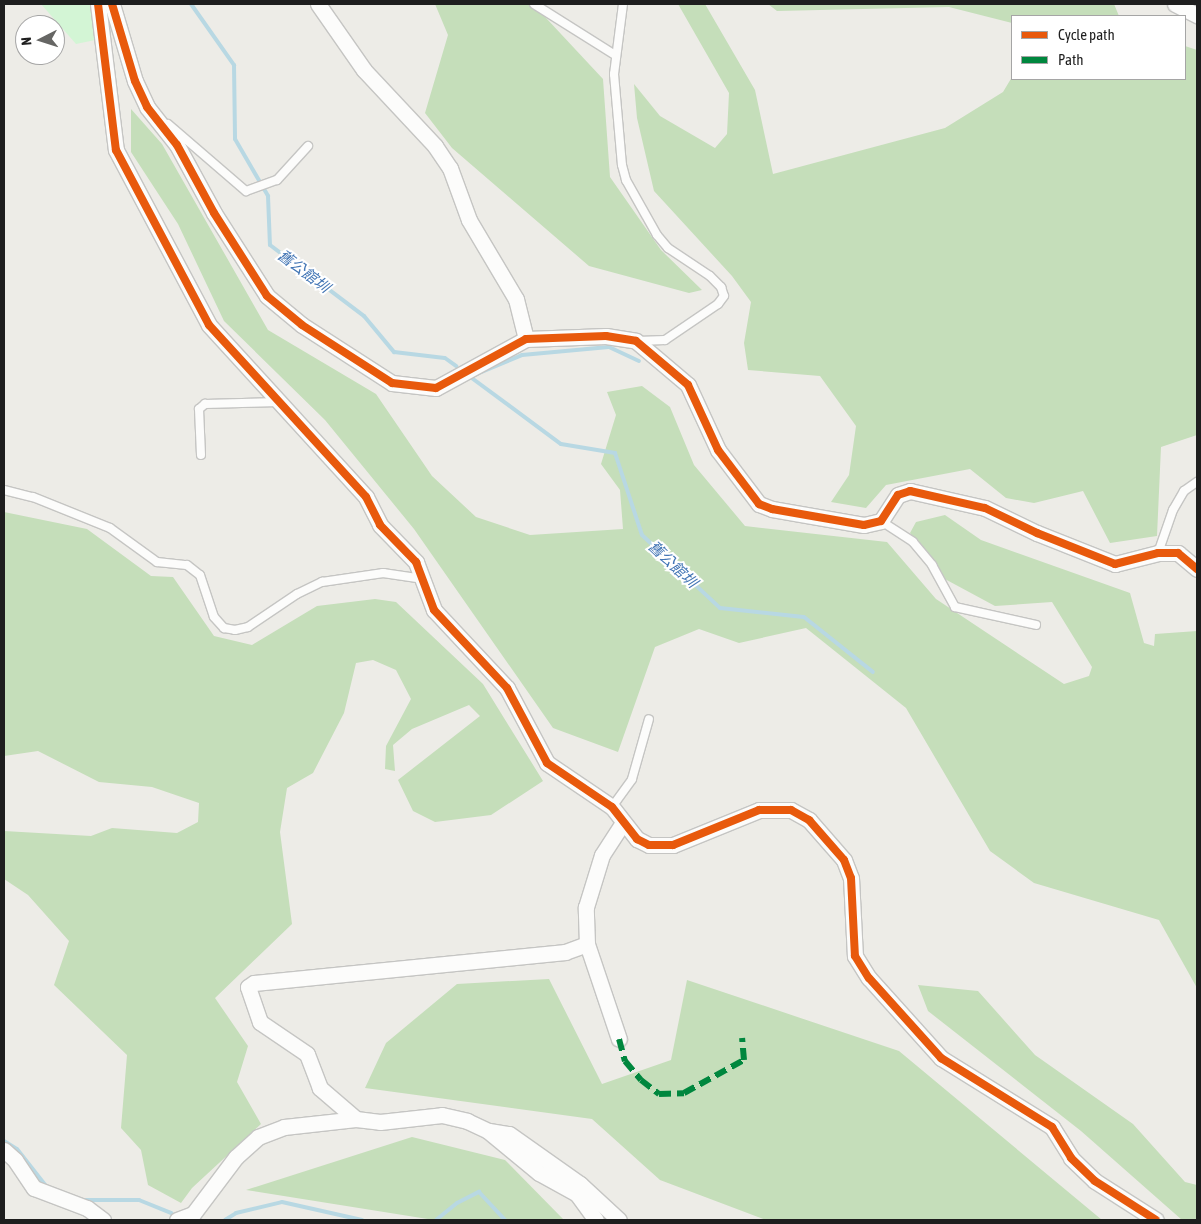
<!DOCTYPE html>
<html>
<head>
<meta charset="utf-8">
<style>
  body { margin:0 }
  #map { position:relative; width:1201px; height:1224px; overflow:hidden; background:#edece7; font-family:"Asap Condensed","Noto Sans TC",sans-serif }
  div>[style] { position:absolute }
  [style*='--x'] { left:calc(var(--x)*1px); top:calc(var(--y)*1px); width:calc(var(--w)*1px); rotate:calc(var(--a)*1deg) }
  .forest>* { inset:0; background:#c5deba }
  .park>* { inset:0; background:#d3f5d5 }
  .stream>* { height:4px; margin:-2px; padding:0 2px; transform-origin:2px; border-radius:2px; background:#b8d8e3 }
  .roads { filter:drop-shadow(1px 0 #c5c5c3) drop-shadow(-1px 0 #c5c5c3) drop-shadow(0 1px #c5c5c3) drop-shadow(0 -1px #c5c5c3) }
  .lane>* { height:8px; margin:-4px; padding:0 4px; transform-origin:4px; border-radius:4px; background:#fcfcfb }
  .street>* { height:15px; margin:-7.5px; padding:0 7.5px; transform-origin:7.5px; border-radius:7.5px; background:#fcfcfb }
  .quiet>* { height:6px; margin-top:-3px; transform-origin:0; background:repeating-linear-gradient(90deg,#00873e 0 12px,transparent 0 18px) }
  .cycleway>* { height:8px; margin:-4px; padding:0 4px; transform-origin:4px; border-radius:4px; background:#e8590c }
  span { translate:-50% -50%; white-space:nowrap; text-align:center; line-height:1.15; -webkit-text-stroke:4px #fff; paint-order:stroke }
  .water-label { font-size:15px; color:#4376b5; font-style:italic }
  .frame { position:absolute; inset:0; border:5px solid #1e1e1e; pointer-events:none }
  .legend { position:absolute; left:1011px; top:15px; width:175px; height:65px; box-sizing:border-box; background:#fff; border:1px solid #a5a5a5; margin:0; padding:6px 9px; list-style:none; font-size:15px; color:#1e1e1e }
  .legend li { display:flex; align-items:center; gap:10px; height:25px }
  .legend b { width:25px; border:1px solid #a5a5a5 }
  .north { position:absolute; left:15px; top:15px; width:50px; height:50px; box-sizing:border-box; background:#fff; border:1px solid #a5a5a5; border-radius:50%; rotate:265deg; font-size:14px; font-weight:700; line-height:20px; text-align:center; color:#1e1e1e }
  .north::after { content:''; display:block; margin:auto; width:18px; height:22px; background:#666664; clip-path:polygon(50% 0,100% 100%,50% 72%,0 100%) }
</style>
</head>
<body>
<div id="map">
  <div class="forest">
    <i style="clip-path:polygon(435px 4px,533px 4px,603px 79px,610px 177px,661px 250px,702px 290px,689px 293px,589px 266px,452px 148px,425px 113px,448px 35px)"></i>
    <i style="clip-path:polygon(678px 4px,705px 4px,755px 90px,773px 174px,945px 128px,1003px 92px,1012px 77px,1185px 79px,1185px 46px,1197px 50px,1197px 435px,1161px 447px,1157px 536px,1110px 543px,1083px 491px,1034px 503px,1006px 498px,970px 469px,886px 485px,866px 508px,831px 502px,849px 475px,856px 426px,820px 376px,748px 370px,744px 343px,751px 302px,732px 276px,654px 191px,637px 118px,634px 84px,660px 116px,715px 148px,727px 134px,729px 93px)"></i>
    <i style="clip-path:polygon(768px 4px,1114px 4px,1119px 16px,1012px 16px,1012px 23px,949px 7px,777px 11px)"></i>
    <i style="clip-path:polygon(131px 109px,162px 144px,268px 330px,376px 394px,432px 476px,476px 517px,530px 535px,623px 529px,620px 490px,601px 464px,616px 415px,607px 392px,642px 386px,670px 407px,694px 465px,745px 526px,887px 542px,936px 599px,1064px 684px,1089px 676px,1092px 667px,1052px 602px,995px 606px,943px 578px,910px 533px,916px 522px,945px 515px,981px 540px,1130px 593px,1144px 643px,1154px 646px,1155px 634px,1197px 631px,1197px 988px,1159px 920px,1034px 883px,990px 851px,906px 708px,806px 628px,739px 643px,699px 629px,655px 647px,618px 752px,553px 728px,414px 529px,325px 420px,224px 321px,178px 224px,131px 152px)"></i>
    <i style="clip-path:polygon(4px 512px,87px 529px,151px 576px,173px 577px,214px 636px,252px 645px,317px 606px,375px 599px,396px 602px,483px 684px,543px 781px,491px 815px,435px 822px,413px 811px,398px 780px,480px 716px,469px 705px,412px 729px,393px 745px,395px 771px,385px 769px,386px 746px,411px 699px,396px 670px,373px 660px,356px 663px,344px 713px,313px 773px,287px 788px,280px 832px,292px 924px,215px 998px,248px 1046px,237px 1082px,261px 1124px,192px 1188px,181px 1203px,148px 1185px,141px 1150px,121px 1128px,127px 1055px,54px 985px,69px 941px,28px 895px,4px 879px,4px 831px,91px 836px,112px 828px,177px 833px,198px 822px,199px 803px,152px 787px,99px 782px,38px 751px,4px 756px)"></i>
    <i style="clip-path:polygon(549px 979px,602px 1084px,671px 1060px,687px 980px,899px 1051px,1102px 1220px,766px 1220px,660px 1180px,592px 1119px,365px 1088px,386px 1043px,457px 984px)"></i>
    <i style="clip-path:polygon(918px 985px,978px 991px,1035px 1055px,1133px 1124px,1185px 1182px,1197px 1185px,1197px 1220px,1182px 1220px,1081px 1131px,928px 1011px)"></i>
    <i style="clip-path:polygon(412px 1137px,505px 1160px,564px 1220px,434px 1220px,246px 1190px)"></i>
  </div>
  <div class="park">
    <i style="clip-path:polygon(41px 4px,94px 4px,100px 39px,76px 44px)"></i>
  </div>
  <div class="stream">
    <i style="--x:191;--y:4;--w:75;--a:54.8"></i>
    <i style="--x:234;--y:65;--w:74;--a:89.2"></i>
    <i style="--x:235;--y:139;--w:66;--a:59.9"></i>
    <i style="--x:268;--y:196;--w:49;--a:87.7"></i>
    <i style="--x:270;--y:245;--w:118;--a:37.1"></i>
    <i style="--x:364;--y:316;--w:47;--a:50.2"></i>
    <i style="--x:394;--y:352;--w:51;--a:6.7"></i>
    <i style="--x:445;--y:358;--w:14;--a:36"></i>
    <i style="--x:469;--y:376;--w:114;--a:36.5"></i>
    <i style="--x:561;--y:444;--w:55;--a:9.5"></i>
    <i style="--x:615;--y:453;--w:86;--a:71.8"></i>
    <i style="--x:642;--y:535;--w:107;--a:43.1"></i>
    <i style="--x:720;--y:608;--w:84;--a:6.1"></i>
    <i style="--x:804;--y:617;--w:88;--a:38.6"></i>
    <i style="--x:472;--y:376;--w:54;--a:-22.8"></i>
    <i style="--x:522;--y:355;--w:87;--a:-5.3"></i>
    <i style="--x:609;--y:347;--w:33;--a:25"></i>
    <i style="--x:4;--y:1141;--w:15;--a:32"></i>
    <i style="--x:17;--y:1149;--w:47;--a:51.9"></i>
    <i style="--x:86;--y:1200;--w:53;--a:0"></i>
    <i style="--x:139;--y:1200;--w:35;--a:22"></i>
    <i style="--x:225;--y:1220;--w:13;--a:-32"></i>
    <i style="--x:236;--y:1213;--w:47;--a:-13.4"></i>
    <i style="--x:282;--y:1202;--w:82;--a:12.7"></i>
    <i style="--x:436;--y:1220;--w:27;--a:-39"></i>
    <i style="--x:457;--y:1203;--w:25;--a:-27"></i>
    <i style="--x:479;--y:1192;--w:38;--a:47"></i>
  </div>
  <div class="roads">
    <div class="lane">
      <i style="--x:534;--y:4;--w:96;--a:32.2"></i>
      <i style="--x:623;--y:4;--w:71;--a:97.3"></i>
      <i style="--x:614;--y:74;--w:91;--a:85"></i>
      <i style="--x:622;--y:165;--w:16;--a:75"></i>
      <i style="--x:626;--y:180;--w:63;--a:60.6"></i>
      <i style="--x:657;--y:235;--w:17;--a:50"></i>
      <i style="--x:668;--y:248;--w:50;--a:33.7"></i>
      <i style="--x:710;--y:276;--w:16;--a:45"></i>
      <i style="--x:721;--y:287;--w:9;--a:72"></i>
      <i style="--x:724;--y:296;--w:10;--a:127"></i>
      <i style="--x:718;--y:304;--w:64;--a:145.8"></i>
      <i style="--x:665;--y:340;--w:27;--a:178"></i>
      <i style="--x:168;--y:124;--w:103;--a:40.7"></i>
      <i style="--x:246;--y:191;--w:33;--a:-20"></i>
      <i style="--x:277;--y:180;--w:46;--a:-47.6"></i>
      <i style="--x:201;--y:455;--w:46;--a:-92.5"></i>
      <i style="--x:199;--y:409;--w:8;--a:-40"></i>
      <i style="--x:205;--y:404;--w:74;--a:-1.5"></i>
      <i style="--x:4;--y:490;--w:30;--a:14"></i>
      <i style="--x:33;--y:497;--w:83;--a:21.9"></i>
      <i style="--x:110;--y:528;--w:58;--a:35.9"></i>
      <i style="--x:157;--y:562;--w:30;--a:6"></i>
      <i style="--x:187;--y:565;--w:16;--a:38"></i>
      <i style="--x:200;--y:575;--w:44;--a:71.6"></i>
      <i style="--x:214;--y:617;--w:15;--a:48"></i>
      <i style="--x:224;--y:628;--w:11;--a:10"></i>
      <i style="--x:235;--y:630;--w:13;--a:-13"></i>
      <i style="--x:248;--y:627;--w:59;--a:-34"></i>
      <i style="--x:297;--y:594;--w:28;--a:-26"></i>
      <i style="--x:322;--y:582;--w:62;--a:-8.4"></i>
      <i style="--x:383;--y:573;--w:41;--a:8.3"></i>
      <i style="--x:881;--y:521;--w:38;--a:33"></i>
      <i style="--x:913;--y:542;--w:30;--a:50"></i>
      <i style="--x:932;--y:565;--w:48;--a:61.3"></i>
      <i style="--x:955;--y:607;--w:83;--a:12.5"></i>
      <i style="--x:1158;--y:553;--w:46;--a:-70.8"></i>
      <i style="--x:1173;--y:510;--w:22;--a:-60"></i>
      <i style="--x:1184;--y:491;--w:16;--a:-35"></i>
      <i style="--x:612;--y:807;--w:34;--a:-54"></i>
      <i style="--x:632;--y:779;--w:62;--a:-74.2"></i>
    </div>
    <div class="street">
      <i style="--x:98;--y:4;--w:147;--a:83"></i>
      <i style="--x:116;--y:150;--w:198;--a:62"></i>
      <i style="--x:209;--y:325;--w:233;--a:47.6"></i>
      <i style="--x:366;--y:497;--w:31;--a:63"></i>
      <i style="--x:380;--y:525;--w:52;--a:45.8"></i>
      <i style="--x:416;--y:562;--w:51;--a:69.4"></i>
      <i style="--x:434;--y:610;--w:107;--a:46.9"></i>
      <i style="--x:507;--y:688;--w:85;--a:61.9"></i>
      <i style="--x:547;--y:763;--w:78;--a:34.1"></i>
      <i style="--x:612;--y:807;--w:41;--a:52"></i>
      <i style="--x:637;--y:839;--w:13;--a:27"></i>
      <i style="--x:649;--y:845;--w:24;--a:0"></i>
      <i style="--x:673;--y:845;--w:93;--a:-22.1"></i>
      <i style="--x:759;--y:810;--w:32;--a:0"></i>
      <i style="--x:791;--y:810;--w:21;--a:29"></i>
      <i style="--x:809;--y:820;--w:53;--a:48.8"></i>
      <i style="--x:844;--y:860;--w:19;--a:69"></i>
      <i style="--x:851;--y:878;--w:78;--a:87.1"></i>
      <i style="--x:855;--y:956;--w:26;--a:58"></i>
      <i style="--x:869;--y:978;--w:108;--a:48"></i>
      <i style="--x:941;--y:1058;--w:131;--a:31.9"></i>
      <i style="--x:1052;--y:1127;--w:36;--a:58"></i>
      <i style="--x:1071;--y:1158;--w:33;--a:44"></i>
      <i style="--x:1095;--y:1181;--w:72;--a:32.6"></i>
      <i style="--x:112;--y:4;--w:80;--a:73.4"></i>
      <i style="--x:135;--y:81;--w:29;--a:65"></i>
      <i style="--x:147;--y:107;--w:48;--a:51.7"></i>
      <i style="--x:177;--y:145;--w:77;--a:61.4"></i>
      <i style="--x:214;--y:213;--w:98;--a:57.4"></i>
      <i style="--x:267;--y:296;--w:45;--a:39.6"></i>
      <i style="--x:302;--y:325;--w:107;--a:32.8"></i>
      <i style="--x:392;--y:383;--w:44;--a:6.5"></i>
      <i style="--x:436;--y:388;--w:102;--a:-28.6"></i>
      <i style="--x:526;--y:339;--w:80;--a:-2.1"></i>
      <i style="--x:606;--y:336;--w:30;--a:9"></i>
      <i style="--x:636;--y:341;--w:68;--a:40.2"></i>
      <i style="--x:688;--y:385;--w:72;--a:65.2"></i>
      <i style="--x:718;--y:450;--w:68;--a:52.8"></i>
      <i style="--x:759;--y:504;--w:14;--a:21"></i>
      <i style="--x:772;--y:509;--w:93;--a:9.9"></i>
      <i style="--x:864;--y:525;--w:17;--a:-13"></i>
      <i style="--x:881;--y:521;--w:31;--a:-57"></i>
      <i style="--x:898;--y:495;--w:13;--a:-18"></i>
      <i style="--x:910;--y:491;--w:77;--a:12.8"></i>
      <i style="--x:985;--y:508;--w:58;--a:25.7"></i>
      <i style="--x:1037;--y:533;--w:84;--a:21.7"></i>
      <i style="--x:1115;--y:564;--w:44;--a:-14.3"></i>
      <i style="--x:1158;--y:553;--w:20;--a:0"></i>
      <i style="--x:1178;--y:553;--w:25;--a:40"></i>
      <i style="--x:318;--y:4;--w:80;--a:55.1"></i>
      <i style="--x:364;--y:70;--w:104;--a:46.9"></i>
      <i style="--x:435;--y:146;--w:27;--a:56"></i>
      <i style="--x:450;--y:168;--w:55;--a:69.9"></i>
      <i style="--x:469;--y:220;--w:92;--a:59.3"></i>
      <i style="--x:516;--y:299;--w:41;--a:76"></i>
      <i style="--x:1175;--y:4;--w:25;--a:27"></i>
      <i style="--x:587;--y:944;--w:100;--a:71.4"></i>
      <i style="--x:356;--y:1119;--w:24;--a:7"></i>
      <i style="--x:380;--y:1122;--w:62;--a:-6.4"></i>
      <i style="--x:442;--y:1115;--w:26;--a:13"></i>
      <i style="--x:467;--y:1121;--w:23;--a:25"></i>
      <i style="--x:488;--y:1131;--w:66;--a:39.5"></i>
      <i style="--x:539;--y:1173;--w:43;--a:28.9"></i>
      <i style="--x:577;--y:1194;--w:32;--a:54"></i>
      <i style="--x:489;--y:1131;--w:20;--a:9"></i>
      <i style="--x:509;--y:1134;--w:87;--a:35.2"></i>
      <i style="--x:580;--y:1184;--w:53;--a:42.7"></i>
      <i style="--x:4;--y:1150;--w:15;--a:42"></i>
      <i style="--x:15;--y:1160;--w:34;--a:56"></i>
      <i style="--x:34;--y:1188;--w:57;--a:20.7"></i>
      <i style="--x:87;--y:1208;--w:20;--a:37"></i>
      <i style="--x:177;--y:1220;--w:17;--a:-21"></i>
      <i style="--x:193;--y:1214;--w:71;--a:-53"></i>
      <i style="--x:236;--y:1157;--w:30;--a:-42"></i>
      <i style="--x:258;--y:1137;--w:28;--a:-21"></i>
      <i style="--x:284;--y:1127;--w:72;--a:-6.3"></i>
      <i style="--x:356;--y:1119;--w:48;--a:-139.3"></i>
      <i style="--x:320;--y:1088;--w:36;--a:-111"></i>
      <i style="--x:307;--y:1054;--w:57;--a:-145.8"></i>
      <i style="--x:260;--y:1022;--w:37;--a:-109"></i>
      <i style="--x:248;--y:987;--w:7;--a:-34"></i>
      <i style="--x:254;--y:983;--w:313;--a:-5.7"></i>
      <i style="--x:565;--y:952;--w:23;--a:-20"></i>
      <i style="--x:587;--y:944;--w:37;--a:-92"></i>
      <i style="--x:586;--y:907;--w:54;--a:-72.9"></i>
      <i style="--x:602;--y:855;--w:38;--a:-57"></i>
    </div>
  </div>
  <div class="quiet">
    <i style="--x:619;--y:1039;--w:23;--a:75"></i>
    <i style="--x:625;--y:1061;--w:25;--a:50"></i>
    <i style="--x:641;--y:1080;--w:23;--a:38"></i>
    <i style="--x:659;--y:1094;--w:25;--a:-2"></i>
    <i style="--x:684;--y:1093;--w:68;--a:-28.8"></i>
    <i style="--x:744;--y:1060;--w:22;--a:-95"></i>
  </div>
  <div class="cycleway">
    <i style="--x:98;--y:4;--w:147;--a:83"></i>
    <i style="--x:116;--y:150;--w:198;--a:62"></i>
    <i style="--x:209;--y:325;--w:233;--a:47.6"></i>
    <i style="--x:366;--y:497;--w:31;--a:63"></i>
    <i style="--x:380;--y:525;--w:52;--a:45.8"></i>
    <i style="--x:416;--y:562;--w:51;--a:69.4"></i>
    <i style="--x:434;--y:610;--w:107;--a:46.9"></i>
    <i style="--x:507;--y:688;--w:85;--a:61.9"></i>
    <i style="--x:547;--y:763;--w:78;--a:34.1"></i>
    <i style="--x:612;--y:807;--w:41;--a:52"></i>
    <i style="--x:637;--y:839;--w:13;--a:27"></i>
    <i style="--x:649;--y:845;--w:24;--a:0"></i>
    <i style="--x:673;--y:845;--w:93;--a:-22.1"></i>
    <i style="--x:759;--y:810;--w:32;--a:0"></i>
    <i style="--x:791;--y:810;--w:21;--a:29"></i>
    <i style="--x:809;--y:820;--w:53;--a:48.8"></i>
    <i style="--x:844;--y:860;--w:19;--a:69"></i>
    <i style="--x:851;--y:878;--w:78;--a:87.1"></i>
    <i style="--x:855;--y:956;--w:26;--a:58"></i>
    <i style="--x:869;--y:978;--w:108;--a:48"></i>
    <i style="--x:941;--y:1058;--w:131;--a:31.9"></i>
    <i style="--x:1052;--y:1127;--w:36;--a:58"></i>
    <i style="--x:1071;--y:1158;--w:33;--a:44"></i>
    <i style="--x:1095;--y:1181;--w:72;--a:32.6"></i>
    <i style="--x:112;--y:4;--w:80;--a:73.4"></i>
    <i style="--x:135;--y:81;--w:29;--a:65"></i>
    <i style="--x:147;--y:107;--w:48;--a:51.7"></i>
    <i style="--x:177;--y:145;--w:77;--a:61.4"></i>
    <i style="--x:214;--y:213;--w:98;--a:57.4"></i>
    <i style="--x:267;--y:296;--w:45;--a:39.6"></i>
    <i style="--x:302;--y:325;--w:107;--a:32.8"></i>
    <i style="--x:392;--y:383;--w:44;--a:6.5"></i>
    <i style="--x:436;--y:388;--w:102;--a:-28.6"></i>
    <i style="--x:526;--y:339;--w:80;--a:-2.1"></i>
    <i style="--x:606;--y:336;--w:30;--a:9"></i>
    <i style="--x:636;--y:341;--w:68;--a:40.2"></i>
    <i style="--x:688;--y:385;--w:72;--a:65.2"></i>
    <i style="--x:718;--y:450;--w:68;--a:52.8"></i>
    <i style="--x:759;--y:504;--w:14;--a:21"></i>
    <i style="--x:772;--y:509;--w:93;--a:9.9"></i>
    <i style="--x:864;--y:525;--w:17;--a:-13"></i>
    <i style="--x:881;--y:521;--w:31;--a:-57"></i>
    <i style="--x:898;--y:495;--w:13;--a:-18"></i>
    <i style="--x:910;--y:491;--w:77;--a:12.8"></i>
    <i style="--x:985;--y:508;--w:58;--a:25.7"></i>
    <i style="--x:1037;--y:533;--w:84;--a:21.7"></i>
    <i style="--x:1115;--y:564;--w:44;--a:-14.3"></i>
    <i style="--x:1158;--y:553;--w:20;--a:0"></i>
    <i style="--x:1178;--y:553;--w:25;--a:40"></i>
  </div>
  <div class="water-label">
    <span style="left:304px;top:271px;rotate:37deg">舊公館圳</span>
    <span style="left:673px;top:564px;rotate:43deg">舊公館圳</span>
  </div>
  <div class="frame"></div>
  <ul class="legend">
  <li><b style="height:6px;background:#e8590c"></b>Cycle path</li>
  <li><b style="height:6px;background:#00873e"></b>Path</li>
  </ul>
  <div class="north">N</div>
</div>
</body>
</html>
